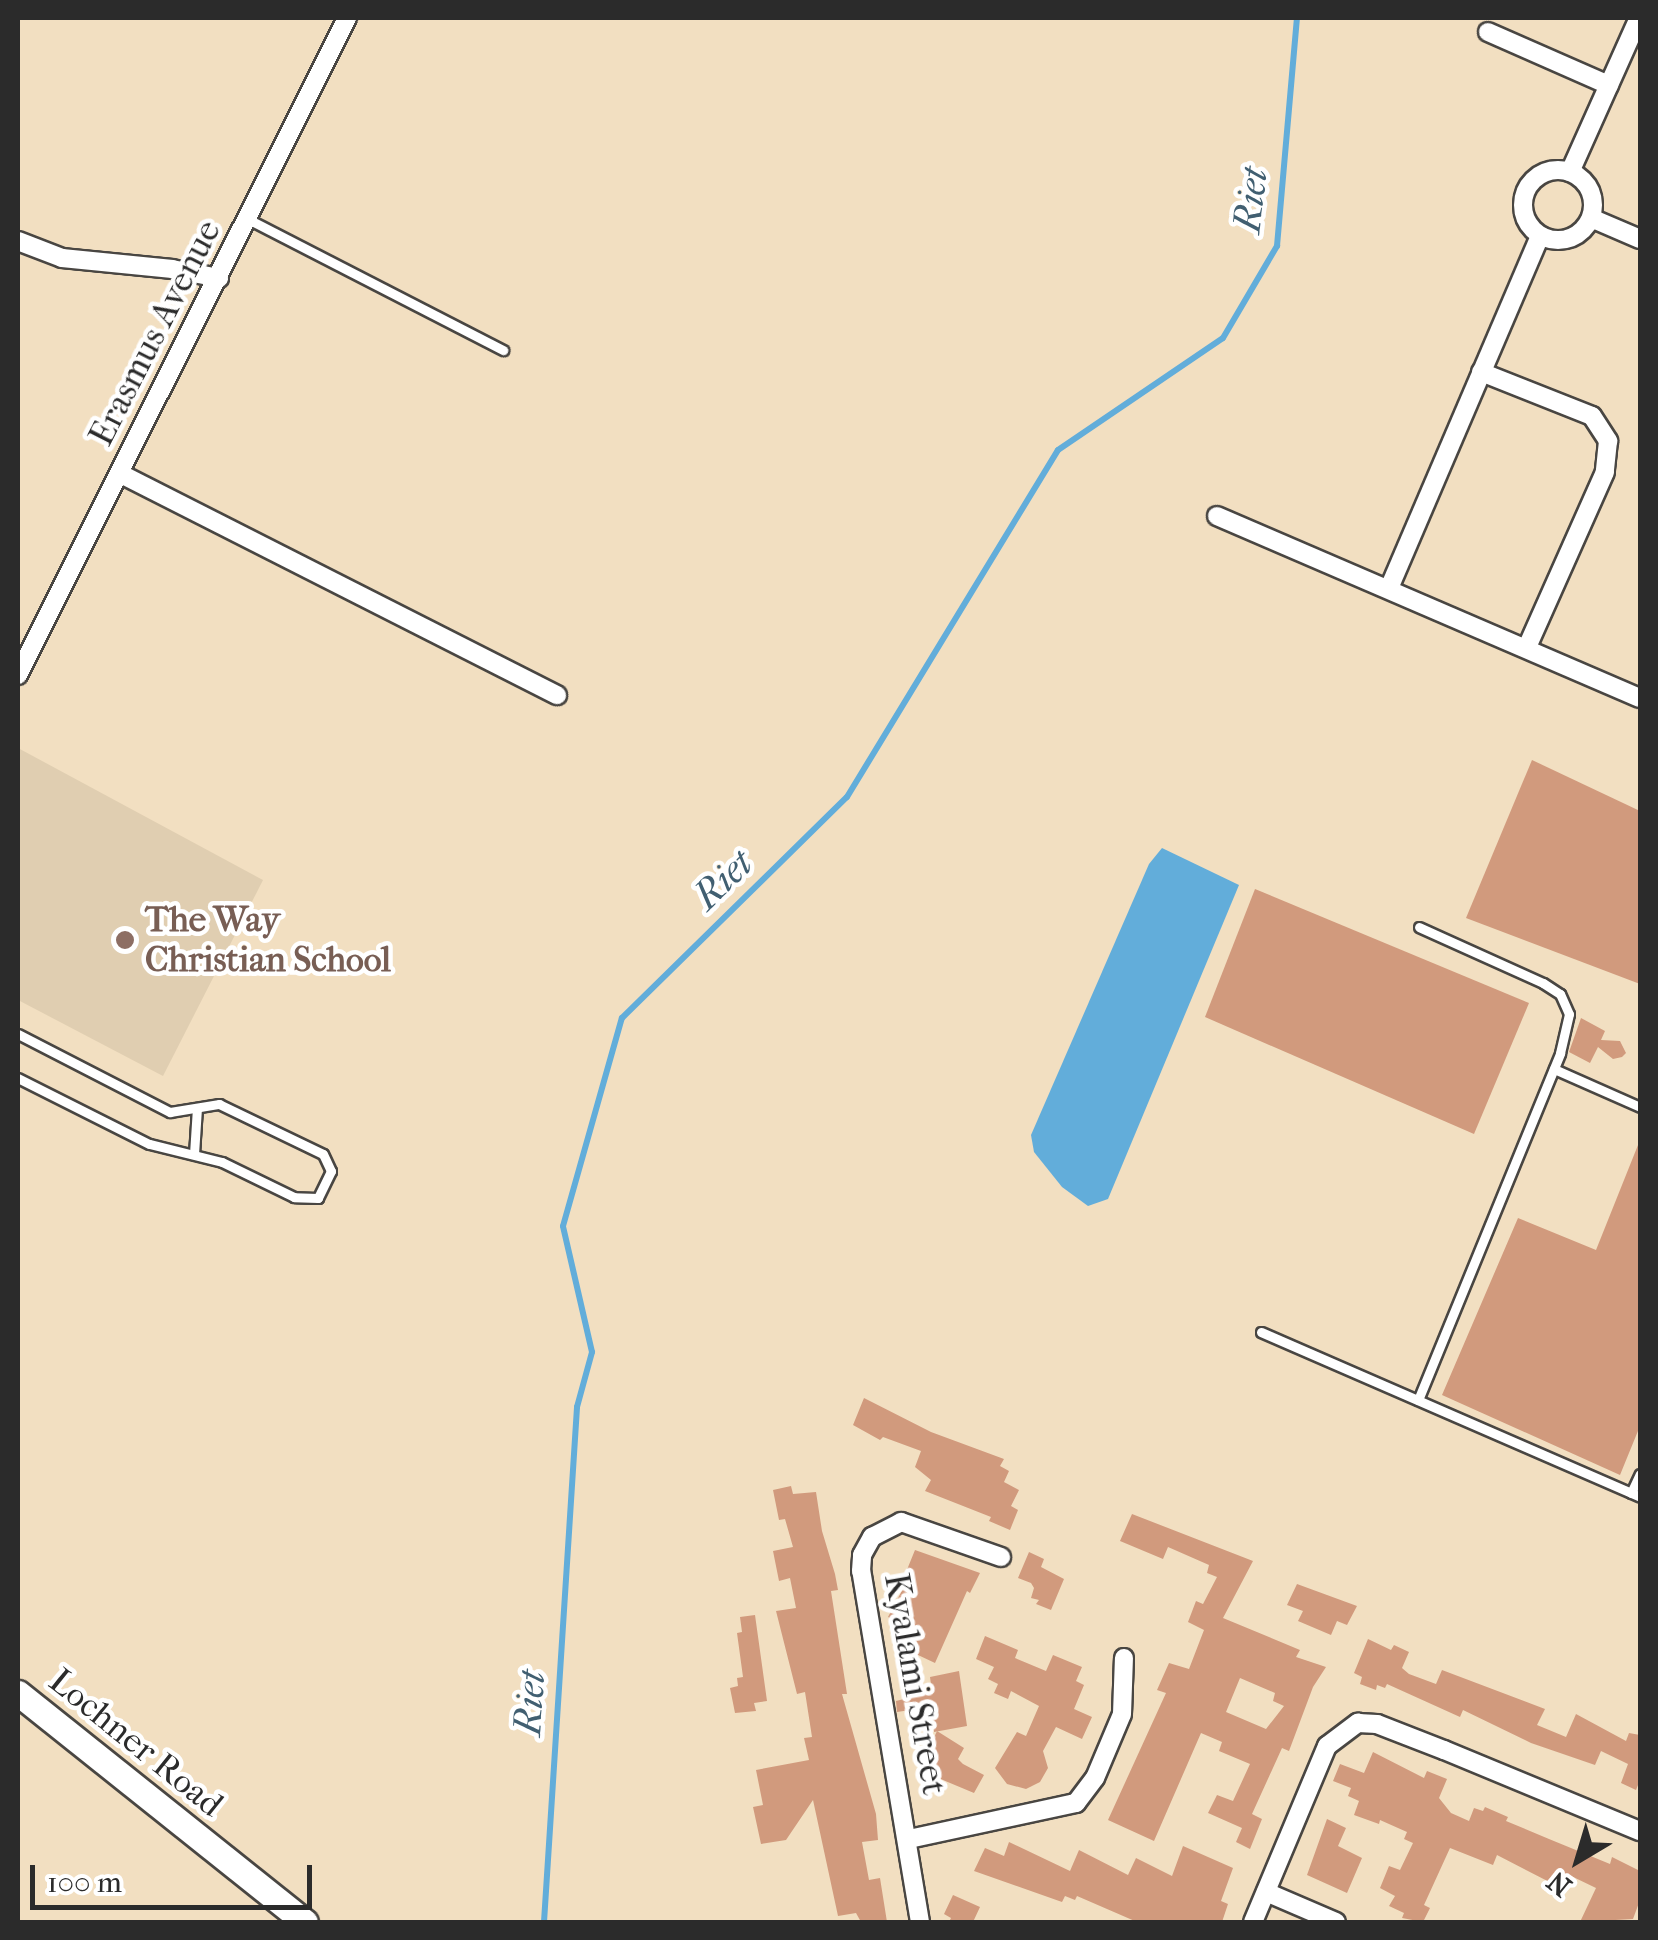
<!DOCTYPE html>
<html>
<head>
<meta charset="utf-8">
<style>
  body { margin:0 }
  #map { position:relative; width:1658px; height:1940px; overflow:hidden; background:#f2dfc1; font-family:"IM FELL French Canon",serif }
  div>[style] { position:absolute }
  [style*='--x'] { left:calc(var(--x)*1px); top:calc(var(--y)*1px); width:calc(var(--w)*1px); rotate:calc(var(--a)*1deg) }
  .built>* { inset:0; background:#e0ceb1 }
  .water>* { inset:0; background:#62adda }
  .stream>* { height:6px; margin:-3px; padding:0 3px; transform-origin:3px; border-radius:3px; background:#62adda }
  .building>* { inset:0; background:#d19a7d }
  .roads { filter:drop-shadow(2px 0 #494642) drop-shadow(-2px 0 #494642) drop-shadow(0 2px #494642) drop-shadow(0 -2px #494642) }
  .lane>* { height:9px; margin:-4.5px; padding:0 4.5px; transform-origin:4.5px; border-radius:4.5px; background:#fff }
  .street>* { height:18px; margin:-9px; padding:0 9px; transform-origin:9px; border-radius:9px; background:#fff }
  .street>.ring { margin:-9px; padding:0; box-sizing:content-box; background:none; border:18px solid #fff; border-radius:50% }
  .secondary>* { height:25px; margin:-12.5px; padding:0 12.5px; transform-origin:12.5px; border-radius:12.5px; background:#fff }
  .dots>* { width:28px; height:28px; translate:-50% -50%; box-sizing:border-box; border:5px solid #fff; border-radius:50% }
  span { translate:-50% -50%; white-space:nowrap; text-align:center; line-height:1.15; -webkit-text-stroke:9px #fff; paint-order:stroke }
  .street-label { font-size:35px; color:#2b2b2b }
  .education-label { font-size:35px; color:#785e54; font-weight:700 }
  .left { translate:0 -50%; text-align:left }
  .water-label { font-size:38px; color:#415f71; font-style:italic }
  .frame { position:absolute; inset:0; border:20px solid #2b2b2b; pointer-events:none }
  .north { position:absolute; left:1528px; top:1810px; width:100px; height:100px; -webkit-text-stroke:8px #fff; paint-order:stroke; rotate:218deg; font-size:28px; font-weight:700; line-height:40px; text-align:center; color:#2b2b2b }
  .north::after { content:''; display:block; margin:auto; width:35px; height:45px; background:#2b2b2b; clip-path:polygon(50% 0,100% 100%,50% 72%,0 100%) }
  .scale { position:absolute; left:30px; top:1865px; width:282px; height:45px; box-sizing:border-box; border:5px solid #2b2b2b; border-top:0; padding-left:12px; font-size:30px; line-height:35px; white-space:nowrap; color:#2b2b2b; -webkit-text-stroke:8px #fff; paint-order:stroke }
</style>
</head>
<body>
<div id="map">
  <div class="built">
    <i style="clip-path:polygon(18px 748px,263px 880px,163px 1076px,18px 1000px)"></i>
  </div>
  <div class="water">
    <i style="clip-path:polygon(1162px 848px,1239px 885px,1108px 1199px,1088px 1206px,1062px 1187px,1034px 1152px,1031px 1135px,1149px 864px)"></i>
  </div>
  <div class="stream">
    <i style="--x:544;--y:1922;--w:516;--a:-86.33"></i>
    <i style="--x:577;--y:1407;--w:57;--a:-74.7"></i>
    <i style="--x:592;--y:1352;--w:129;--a:-103"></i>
    <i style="--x:563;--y:1226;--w:216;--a:-74.2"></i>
    <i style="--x:622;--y:1018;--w:315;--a:-44.5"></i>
    <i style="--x:847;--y:797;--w:406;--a:-58.7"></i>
    <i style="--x:1058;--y:450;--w:199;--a:-34.2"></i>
    <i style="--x:1223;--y:338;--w:107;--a:-59.6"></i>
    <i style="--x:1277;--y:246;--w:229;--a:-85"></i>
  </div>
  <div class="building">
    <i style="clip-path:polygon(1532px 760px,1640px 811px,1640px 984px,1466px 918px)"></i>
    <i style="clip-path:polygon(1255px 889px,1529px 1003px,1474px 1134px,1205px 1017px)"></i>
    <i style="clip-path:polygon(1581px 1018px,1605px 1031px,1601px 1040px,1620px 1041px,1626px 1053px,1622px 1057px,1613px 1059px,1598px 1047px,1590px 1063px,1569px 1052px)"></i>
    <i style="clip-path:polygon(1640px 1140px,1640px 1426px,1620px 1475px,1442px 1395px,1518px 1218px,1596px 1250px)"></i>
    <i style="clip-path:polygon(864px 1398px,931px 1432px,1004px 1459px,1000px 1466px,1009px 1471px,1004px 1482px,1019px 1490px,1011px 1506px,1018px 1510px,1010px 1530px,989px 1521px,991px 1517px,925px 1491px,931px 1480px,915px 1467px,921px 1451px,883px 1437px,880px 1440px,853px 1425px)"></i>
    <i style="clip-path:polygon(791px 1486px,793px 1494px,816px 1492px,822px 1531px,835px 1574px,838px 1590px,831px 1591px,847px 1694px,842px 1694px,876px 1814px,878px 1840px,862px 1842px,869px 1880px,880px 1878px,887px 1922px,861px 1922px,856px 1913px,838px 1916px,813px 1800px,786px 1840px,761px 1844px,753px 1807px,763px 1805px,756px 1770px,809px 1760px,804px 1738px,812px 1737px,805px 1692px,797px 1694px,776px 1611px,796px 1608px,790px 1578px,779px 1581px,773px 1551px,793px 1547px,785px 1519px,779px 1520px,773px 1490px)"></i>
    <i style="clip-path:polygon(evenodd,1132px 1514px,1253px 1561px,1223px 1618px,1300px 1650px,1296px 1657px,1326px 1667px,1313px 1687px,1289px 1751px,1282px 1748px,1252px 1814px,1262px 1819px,1250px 1849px,1236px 1842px,1242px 1828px,1208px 1813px,1217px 1795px,1233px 1801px,1250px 1764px,1219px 1751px,1222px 1742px,1201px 1733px,1154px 1841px,1108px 1820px,1166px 1693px,1157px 1690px,1169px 1663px,1189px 1669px,1204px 1630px,1188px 1622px,1196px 1601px,1203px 1604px,1217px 1577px,1207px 1573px,1209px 1565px,1168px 1547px,1163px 1559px,1120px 1541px,1132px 1514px,1240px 1678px,1275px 1693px,1273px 1701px,1284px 1706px,1266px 1729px,1226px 1712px,1240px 1678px)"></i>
    <i style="clip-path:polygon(915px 1550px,980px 1573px,970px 1593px,967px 1591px,935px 1663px,901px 1647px,910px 1628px,888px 1617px,908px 1579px,904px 1577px)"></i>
    <i style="clip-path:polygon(1029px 1552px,1044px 1559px,1041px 1567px,1064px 1579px,1051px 1610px,1036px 1604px,1039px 1600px,1031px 1598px,1034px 1588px,1031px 1583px,1018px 1578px)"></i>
    <i style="clip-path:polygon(1297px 1584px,1357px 1606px,1347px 1625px,1337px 1621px,1331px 1635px,1298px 1621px,1303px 1611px,1287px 1605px)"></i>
    <i style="clip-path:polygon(755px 1615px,767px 1701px,754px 1703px,756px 1711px,735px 1713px,730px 1688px,738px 1686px,737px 1678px,743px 1677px,737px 1633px,742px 1632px,740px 1617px)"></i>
    <i style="clip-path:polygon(985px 1636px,1018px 1650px,1015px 1658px,1046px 1671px,1053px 1655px,1082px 1667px,1076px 1681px,1084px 1685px,1074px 1709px,1092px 1717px,1082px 1739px,1056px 1727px,1043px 1751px,1048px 1768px,1040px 1782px,1026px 1789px,1007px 1784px,995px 1768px,1017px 1732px,1026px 1736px,1039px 1706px,1011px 1691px,1008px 1699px,994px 1693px,998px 1684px,988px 1679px,994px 1667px,976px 1659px)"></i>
    <i style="clip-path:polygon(1368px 1639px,1391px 1650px,1394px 1645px,1409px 1652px,1402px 1668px,1409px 1674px,1436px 1684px,1442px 1670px,1545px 1709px,1537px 1725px,1566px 1737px,1576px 1714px,1626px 1741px,1629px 1733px,1640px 1735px,1640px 1780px,1636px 1790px,1621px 1783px,1628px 1764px,1601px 1751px,1595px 1765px,1531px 1743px,1463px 1710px,1460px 1717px,1387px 1684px,1385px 1688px,1377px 1685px,1376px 1690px,1360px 1684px,1362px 1677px,1354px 1673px)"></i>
    <i style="clip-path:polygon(959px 1671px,967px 1726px,934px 1732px,930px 1707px,897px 1712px,896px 1701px,932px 1692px,930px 1677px)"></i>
    <i style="clip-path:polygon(937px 1731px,964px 1748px,958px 1759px,963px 1764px,984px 1775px,974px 1793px,919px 1770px)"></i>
    <i style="clip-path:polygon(1373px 1752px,1424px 1778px,1427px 1771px,1447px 1779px,1439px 1798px,1451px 1813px,1469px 1821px,1474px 1808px,1483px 1811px,1485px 1807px,1508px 1817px,1506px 1821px,1549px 1839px,1610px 1864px,1612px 1857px,1640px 1871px,1640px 1900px,1633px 1919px,1580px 1922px,1596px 1888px,1569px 1875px,1563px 1889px,1497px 1855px,1493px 1865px,1450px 1848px,1424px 1905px,1430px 1908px,1423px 1922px,1402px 1918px,1404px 1913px,1389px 1906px,1395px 1896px,1380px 1888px,1389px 1866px,1400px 1870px,1413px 1843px,1404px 1839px,1407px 1832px,1380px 1820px,1379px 1824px,1354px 1815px,1359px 1801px,1348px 1796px,1351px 1788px,1333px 1781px,1340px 1764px,1364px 1773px)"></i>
    <i style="clip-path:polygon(1327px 1819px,1346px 1828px,1338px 1846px,1362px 1858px,1347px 1893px,1307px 1875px)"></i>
    <i style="clip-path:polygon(1009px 1842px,1070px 1871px,1079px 1850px,1128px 1875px,1136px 1858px,1172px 1876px,1183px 1846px,1233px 1868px,1221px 1901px,1228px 1904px,1222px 1922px,1137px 1922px,1077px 1896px,1075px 1900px,1065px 1896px,1062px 1902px,974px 1871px,985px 1848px,1004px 1856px)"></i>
    <i style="clip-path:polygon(953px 1895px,980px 1907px,973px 1922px,949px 1922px,951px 1918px,944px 1914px)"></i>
  </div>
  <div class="roads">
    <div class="lane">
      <i style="--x:248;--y:219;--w:287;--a:27.2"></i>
      <i style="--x:18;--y:1034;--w:171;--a:27.2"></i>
      <i style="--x:170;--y:1112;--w:50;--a:-9.3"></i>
      <i style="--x:219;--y:1104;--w:115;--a:25.7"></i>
      <i style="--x:323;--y:1154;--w:19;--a:65"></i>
      <i style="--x:331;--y:1171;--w:30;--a:116"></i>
      <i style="--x:318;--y:1198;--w:24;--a:-178"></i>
      <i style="--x:294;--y:1197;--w:80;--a:-154.1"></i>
      <i style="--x:222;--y:1162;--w:75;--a:-166.1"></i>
      <i style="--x:149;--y:1144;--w:147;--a:-153.3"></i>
      <i style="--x:1554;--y:1069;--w:94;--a:23.8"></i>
      <i style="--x:194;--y:1154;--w:46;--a:-86.3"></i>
      <i style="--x:1261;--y:1332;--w:413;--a:23.5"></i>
      <i style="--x:1418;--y:1400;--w:375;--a:-67.7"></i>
      <i style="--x:1560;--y:1053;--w:40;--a:-77"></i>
      <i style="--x:1569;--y:1014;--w:22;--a:-114"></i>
      <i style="--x:1560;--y:994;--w:20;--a:-147"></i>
      <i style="--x:1543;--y:983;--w:136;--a:-155.7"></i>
      <i style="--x:1631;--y:1493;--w:21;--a:-65"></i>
    </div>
    <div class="street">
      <i style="--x:1488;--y:32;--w:132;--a:23.7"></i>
      <i class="ring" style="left:1523px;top:170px;width:52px;height:52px"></i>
      <i style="--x:1570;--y:172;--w:169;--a:-65.9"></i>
      <i style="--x:1591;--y:218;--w:53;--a:23.2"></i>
      <i style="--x:18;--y:241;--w:47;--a:21.1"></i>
      <i style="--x:62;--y:258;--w:111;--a:5.7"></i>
      <i style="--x:172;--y:269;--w:48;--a:10.8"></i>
      <i style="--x:1481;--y:372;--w:119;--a:21.6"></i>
      <i style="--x:1592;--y:416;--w:30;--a:57"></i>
      <i style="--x:1608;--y:441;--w:31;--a:96"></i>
      <i style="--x:1605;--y:472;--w:192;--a:114"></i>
      <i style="--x:121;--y:474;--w:489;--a:26.9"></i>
      <i style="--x:1217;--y:516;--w:460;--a:23.3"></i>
      <i style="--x:1390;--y:586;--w:381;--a:-66.8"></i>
      <i style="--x:18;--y:675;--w:735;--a:-63.4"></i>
      <i style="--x:909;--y:1839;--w:171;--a:-12.2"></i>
      <i style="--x:1076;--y:1803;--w:31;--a:-53"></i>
      <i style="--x:1095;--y:1778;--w:69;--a:-67.1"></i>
      <i style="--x:1122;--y:1714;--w:56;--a:-88"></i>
      <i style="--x:1266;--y:1892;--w:76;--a:23.2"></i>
      <i style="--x:920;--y:1922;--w:356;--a:-99.5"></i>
      <i style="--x:861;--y:1571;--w:16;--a:-86"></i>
      <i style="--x:862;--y:1555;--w:21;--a:-61"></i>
      <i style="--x:872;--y:1537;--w:33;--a:-27"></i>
      <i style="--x:901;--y:1522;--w:106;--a:19.3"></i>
      <i style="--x:1253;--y:1922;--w:191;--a:-67.2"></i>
      <i style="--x:1327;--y:1746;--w:39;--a:-37"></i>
      <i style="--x:1358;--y:1723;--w:19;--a:3"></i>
      <i style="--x:1377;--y:1724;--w:72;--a:21.2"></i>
      <i style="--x:1444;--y:1750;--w:212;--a:22.5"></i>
    </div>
    <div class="secondary">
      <i style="--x:18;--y:1693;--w:367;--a:38.6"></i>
    </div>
  </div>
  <div class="dots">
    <i style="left:125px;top:940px;background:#8d6e63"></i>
  </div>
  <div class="street-label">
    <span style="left:155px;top:333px;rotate:-63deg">Erasmus Avenue</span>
    <span style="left:915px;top:1684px;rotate:80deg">Kyalami Street</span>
    <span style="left:136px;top:1743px;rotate:39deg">Lochner Road</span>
  </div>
  <div class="education-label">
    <span class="left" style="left:145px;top:940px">The Way<br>Christian School</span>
  </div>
  <div class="water-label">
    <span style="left:1251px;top:200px;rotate:-83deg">Riet</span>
    <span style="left:723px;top:880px;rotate:-44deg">Riet</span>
    <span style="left:530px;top:1703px;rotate:-86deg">Riet</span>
  </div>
  <div class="frame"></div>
  <div class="north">N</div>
  <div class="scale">100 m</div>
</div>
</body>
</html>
